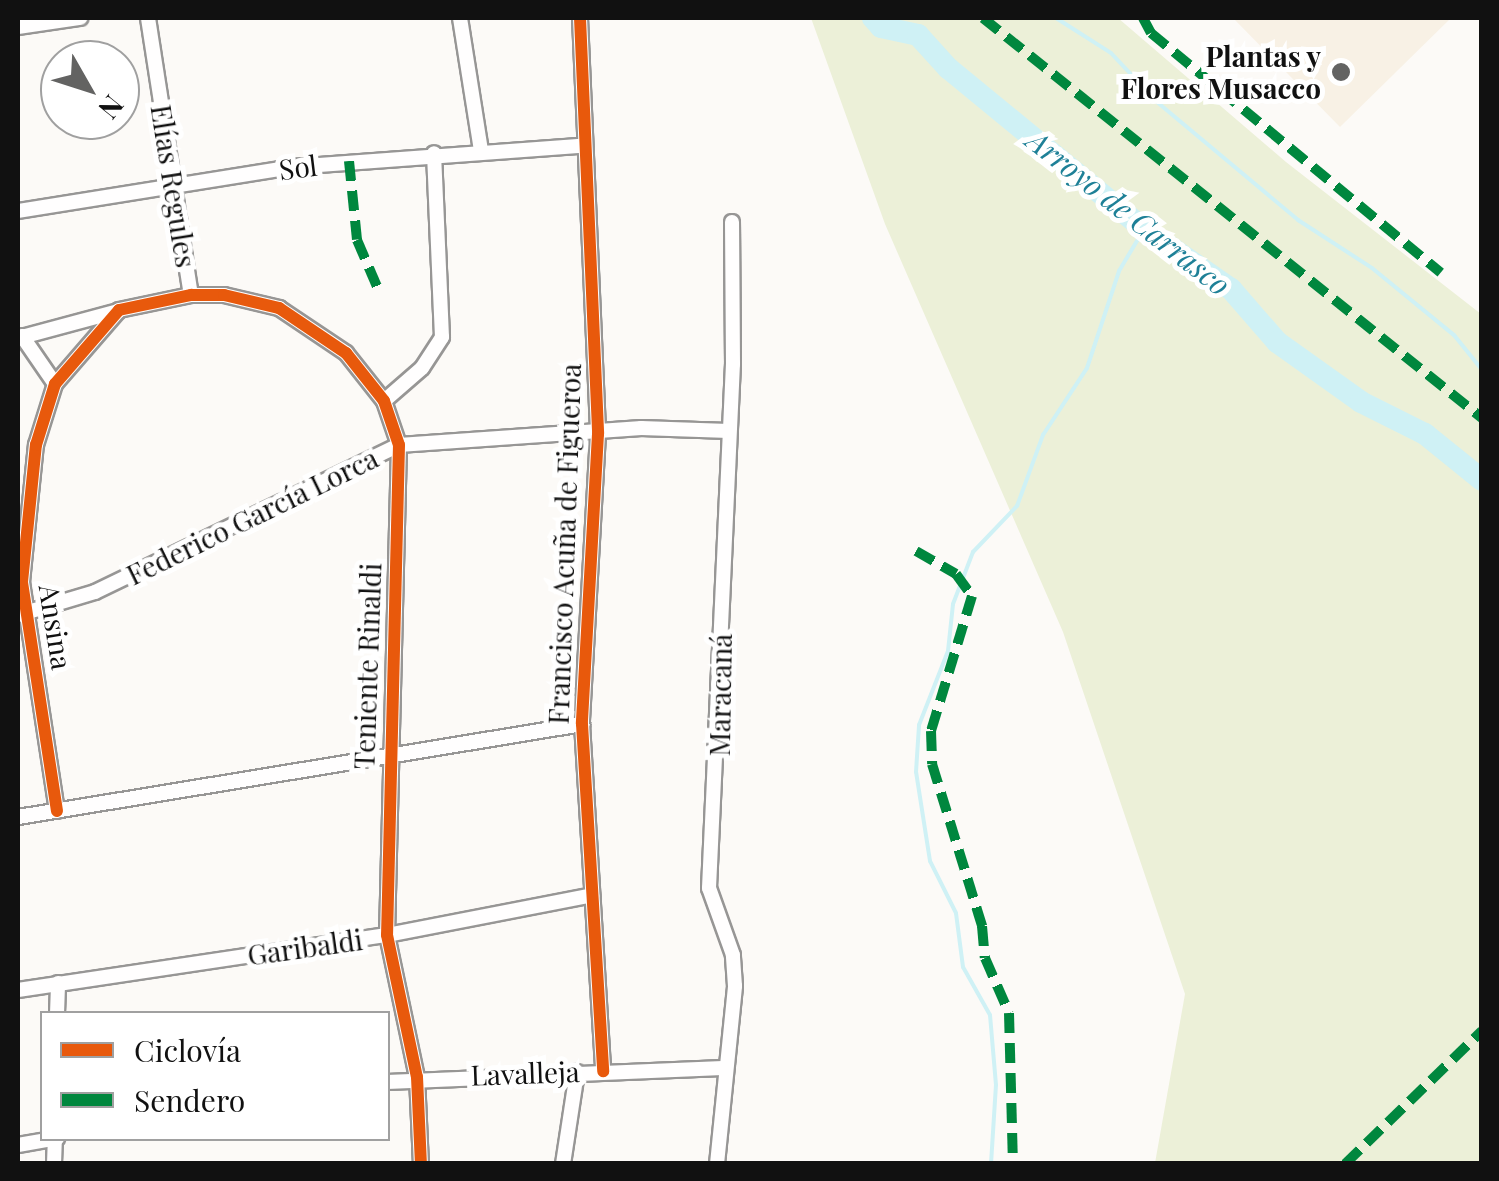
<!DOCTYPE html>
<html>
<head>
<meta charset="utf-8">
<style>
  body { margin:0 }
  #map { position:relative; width:1499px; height:1181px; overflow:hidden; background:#fcfaf7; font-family:"Playfair Display",serif }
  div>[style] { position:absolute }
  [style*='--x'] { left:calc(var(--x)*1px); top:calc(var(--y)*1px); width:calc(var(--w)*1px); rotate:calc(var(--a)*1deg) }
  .farmland>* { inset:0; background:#f8f1e5 }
  .green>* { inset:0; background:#ecf0d8 }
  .stream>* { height:4px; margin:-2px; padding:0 2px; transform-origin:2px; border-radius:2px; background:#cff1f5 }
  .river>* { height:22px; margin:-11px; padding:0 11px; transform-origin:11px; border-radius:11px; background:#cff1f5 }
  .roads { filter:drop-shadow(2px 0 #979695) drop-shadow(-2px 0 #979695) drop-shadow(0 2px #979695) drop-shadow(0 -2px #979695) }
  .street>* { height:14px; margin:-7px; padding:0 7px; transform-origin:7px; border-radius:7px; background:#fffefe }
  .quiet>* { height:10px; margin-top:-5px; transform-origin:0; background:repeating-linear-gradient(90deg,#00873e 0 20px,transparent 0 30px) }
  .cycleway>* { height:12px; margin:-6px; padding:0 6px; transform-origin:6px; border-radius:6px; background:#e8590c }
  .dots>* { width:28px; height:28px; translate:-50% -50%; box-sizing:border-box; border:5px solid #fff; border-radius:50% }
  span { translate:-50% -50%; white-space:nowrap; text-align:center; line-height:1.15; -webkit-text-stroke:10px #fff; paint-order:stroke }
  .poi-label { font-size:28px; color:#111; font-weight:700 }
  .right { translate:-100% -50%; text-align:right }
  .street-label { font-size:28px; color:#111 }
  .water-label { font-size:30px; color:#1e8097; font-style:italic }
  .frame { position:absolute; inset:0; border:20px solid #111; pointer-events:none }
  .legend { position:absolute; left:40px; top:1011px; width:350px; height:130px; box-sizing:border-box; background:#fff; border:2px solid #a0a0a0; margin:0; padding:12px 18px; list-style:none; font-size:30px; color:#111 }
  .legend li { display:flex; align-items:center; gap:20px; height:50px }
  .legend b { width:50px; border:2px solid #a0a0a0 }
  .north { position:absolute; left:40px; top:40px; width:100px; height:100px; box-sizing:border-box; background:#fff; border:2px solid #a0a0a0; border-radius:50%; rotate:129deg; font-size:28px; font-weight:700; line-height:40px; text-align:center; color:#111 }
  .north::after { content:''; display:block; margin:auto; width:35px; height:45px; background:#636362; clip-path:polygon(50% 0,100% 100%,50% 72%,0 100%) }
</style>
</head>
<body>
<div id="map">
  <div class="farmland">
    <i style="clip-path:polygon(1233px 18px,1451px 18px,1340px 127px)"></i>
  </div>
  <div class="green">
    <i style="clip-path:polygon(811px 18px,1118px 18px,1286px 162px,1481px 314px,1481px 1163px,1155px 1163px,1185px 994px,1063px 632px,885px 224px)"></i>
  </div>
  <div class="stream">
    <i style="--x:1056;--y:18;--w:65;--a:32.5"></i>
    <i style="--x:1111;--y:53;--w:67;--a:46.8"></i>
    <i style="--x:1157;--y:102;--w:184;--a:39.9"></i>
    <i style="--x:1298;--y:220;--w:88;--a:33"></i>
    <i style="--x:1372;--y:268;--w:106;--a:39.3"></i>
    <i style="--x:1454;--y:335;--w:45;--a:51.3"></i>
    <i style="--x:991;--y:1164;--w:79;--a:-86.4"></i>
    <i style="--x:996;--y:1085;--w:70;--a:-94.9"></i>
    <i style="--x:990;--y:1015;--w:55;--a:-119.4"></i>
    <i style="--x:963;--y:967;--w:54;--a:-97.4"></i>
    <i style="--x:956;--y:913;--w:58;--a:-116.6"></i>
    <i style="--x:930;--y:861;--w:90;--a:-98.9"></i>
    <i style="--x:916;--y:772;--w:47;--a:-86.3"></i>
    <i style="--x:919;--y:725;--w:79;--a:-68.6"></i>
    <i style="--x:948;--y:651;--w:47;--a:-83.9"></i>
    <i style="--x:953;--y:604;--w:56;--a:-69"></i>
    <i style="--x:973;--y:552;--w:64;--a:-46.3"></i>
    <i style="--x:1017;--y:506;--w:76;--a:-69.9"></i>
    <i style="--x:1043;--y:435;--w:80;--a:-56.7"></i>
    <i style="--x:1087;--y:368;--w:102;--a:-71.7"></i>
    <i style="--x:1119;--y:271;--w:49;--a:-59.2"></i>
  </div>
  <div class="river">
    <i style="--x:873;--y:18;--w:12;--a:48"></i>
    <i style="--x:881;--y:27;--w:38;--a:12"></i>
    <i style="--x:918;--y:35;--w:45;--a:47.7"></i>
    <i style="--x:948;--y:68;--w:254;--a:39.4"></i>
    <i style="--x:1144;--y:229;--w:106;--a:34.6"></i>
    <i style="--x:1231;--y:289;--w:70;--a:49"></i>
    <i style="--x:1277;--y:342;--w:103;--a:35.5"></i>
    <i style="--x:1361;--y:402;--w:72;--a:26.6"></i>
    <i style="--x:1425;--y:434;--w:73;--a:38.9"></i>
  </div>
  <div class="roads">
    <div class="street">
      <i style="--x:148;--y:18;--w:280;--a:81.2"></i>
      <i style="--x:460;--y:18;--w:135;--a:81"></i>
      <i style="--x:580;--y:18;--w:416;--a:87.5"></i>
      <i style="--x:598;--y:434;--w:290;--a:93.2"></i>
      <i style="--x:582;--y:724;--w:348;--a:86.5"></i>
      <i style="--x:18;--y:27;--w:63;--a:-8.3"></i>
      <i style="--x:18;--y:211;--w:278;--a:-9.1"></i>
      <i style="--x:292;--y:167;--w:290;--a:-4.2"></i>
      <i style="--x:22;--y:336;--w:58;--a:55.5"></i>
      <i style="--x:18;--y:338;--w:104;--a:-15.1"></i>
      <i style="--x:384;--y:401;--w:50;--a:-41"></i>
      <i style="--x:422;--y:368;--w:37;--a:-57"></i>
      <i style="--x:442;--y:337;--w:184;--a:-92.5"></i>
      <i style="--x:18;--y:615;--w:80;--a:-16.6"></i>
      <i style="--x:95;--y:592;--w:338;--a:-25.8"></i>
      <i style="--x:399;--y:445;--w:243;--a:-4"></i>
      <i style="--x:641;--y:428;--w:88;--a:2"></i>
      <i style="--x:57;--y:811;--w:232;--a:-98.7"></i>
      <i style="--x:22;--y:582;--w:138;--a:-84.2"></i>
      <i style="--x:36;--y:445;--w:64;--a:-72.7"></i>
      <i style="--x:55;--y:384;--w:98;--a:-49.1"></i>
      <i style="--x:119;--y:310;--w:74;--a:-11.8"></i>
      <i style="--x:191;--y:295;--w:33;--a:0"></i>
      <i style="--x:224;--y:295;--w:57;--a:13.3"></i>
      <i style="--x:279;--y:308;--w:81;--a:33.9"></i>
      <i style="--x:346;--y:353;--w:61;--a:51.6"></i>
      <i style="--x:384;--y:401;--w:46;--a:71.2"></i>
      <i style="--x:399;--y:445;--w:490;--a:91.4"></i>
      <i style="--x:387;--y:935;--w:145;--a:78.1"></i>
      <i style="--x:417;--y:1077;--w:87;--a:87.4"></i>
      <i style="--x:18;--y:817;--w:572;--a:-9.36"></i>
      <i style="--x:18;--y:990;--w:373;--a:-8.5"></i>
      <i style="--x:387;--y:935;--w:209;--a:-11"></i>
      <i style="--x:57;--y:1014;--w:31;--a:-88"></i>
      <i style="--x:388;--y:1082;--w:334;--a:-2.4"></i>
      <i style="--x:18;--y:1145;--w:40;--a:-10"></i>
      <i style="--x:54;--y:1164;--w:26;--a:-88"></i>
      <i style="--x:563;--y:1164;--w:93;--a:-81.3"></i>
      <i style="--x:717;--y:1164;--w:179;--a:-84.2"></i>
      <i style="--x:735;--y:986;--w:31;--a:-94"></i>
      <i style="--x:733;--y:955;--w:71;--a:-109.7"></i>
      <i style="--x:709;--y:888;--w:525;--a:-87.38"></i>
      <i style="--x:733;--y:364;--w:142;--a:-90.4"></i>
    </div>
  </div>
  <div class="quiet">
    <i style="--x:983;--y:18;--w:640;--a:38.72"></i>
    <i style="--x:1143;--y:18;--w:17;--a:62"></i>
    <i style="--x:1151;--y:33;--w:376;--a:39.6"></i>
    <i style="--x:349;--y:161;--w:79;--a:84.2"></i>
    <i style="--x:357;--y:240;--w:56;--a:66.7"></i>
    <i style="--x:916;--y:551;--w:46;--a:29.9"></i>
    <i style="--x:956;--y:574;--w:27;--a:54"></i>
    <i style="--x:972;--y:596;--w:141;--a:106.9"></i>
    <i style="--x:931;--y:731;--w:33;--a:88"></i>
    <i style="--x:932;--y:764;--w:170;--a:72.8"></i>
    <i style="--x:982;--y:926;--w:32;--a:85"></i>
    <i style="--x:985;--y:958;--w:60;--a:66.4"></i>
    <i style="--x:1009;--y:1013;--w:151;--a:88.5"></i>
    <i style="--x:1345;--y:1164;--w:191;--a:-44.2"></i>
  </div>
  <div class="cycleway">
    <i style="--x:580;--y:18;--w:416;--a:87.5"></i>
    <i style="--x:598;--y:434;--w:290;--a:93.2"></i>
    <i style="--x:582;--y:724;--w:348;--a:86.5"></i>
    <i style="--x:57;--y:811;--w:232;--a:-98.7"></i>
    <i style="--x:22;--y:582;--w:138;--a:-84.2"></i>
    <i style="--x:36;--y:445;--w:64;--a:-72.7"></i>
    <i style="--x:55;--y:384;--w:98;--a:-49.1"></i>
    <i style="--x:119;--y:310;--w:74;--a:-11.8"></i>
    <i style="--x:191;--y:295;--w:33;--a:0"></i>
    <i style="--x:224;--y:295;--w:57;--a:13.3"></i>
    <i style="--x:279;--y:308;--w:81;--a:33.9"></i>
    <i style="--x:346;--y:353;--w:61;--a:51.6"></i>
    <i style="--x:384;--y:401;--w:46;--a:71.2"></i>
    <i style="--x:399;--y:445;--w:490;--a:91.4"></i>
    <i style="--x:387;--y:935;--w:145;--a:78.1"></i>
    <i style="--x:417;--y:1077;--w:87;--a:87.4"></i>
  </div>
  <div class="dots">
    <i style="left:1341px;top:72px;background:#636362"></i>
  </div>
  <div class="poi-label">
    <span class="right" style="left:1321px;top:72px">Plantas y<br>Flores Musacco</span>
  </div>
  <div class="street-label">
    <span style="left:298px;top:167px;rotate:-7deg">Sol</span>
    <span style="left:174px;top:186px;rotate:81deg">Elías Regules</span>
    <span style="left:252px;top:516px;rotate:-26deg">Federico García Lorca</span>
    <span style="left:564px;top:544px;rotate:-88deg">Francisco Acuña de Figueroa</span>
    <span style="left:56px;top:627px;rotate:81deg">Ansina</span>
    <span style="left:367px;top:666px;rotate:-88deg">Teniente Rinaldi</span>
    <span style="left:720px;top:695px;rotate:-89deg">Maracaná</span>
    <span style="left:305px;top:947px;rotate:-8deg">Garibaldi</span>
    <span style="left:525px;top:1073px;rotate:-2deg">Lavalleja</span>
  </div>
  <div class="water-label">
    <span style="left:1129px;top:212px;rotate:38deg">Arroyo de Carrasco</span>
  </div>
  <div class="frame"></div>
  <ul class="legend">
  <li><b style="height:12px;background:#e8590c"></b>Ciclovía</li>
  <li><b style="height:12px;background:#00873e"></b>Sendero</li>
  </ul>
  <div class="north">N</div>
</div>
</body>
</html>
